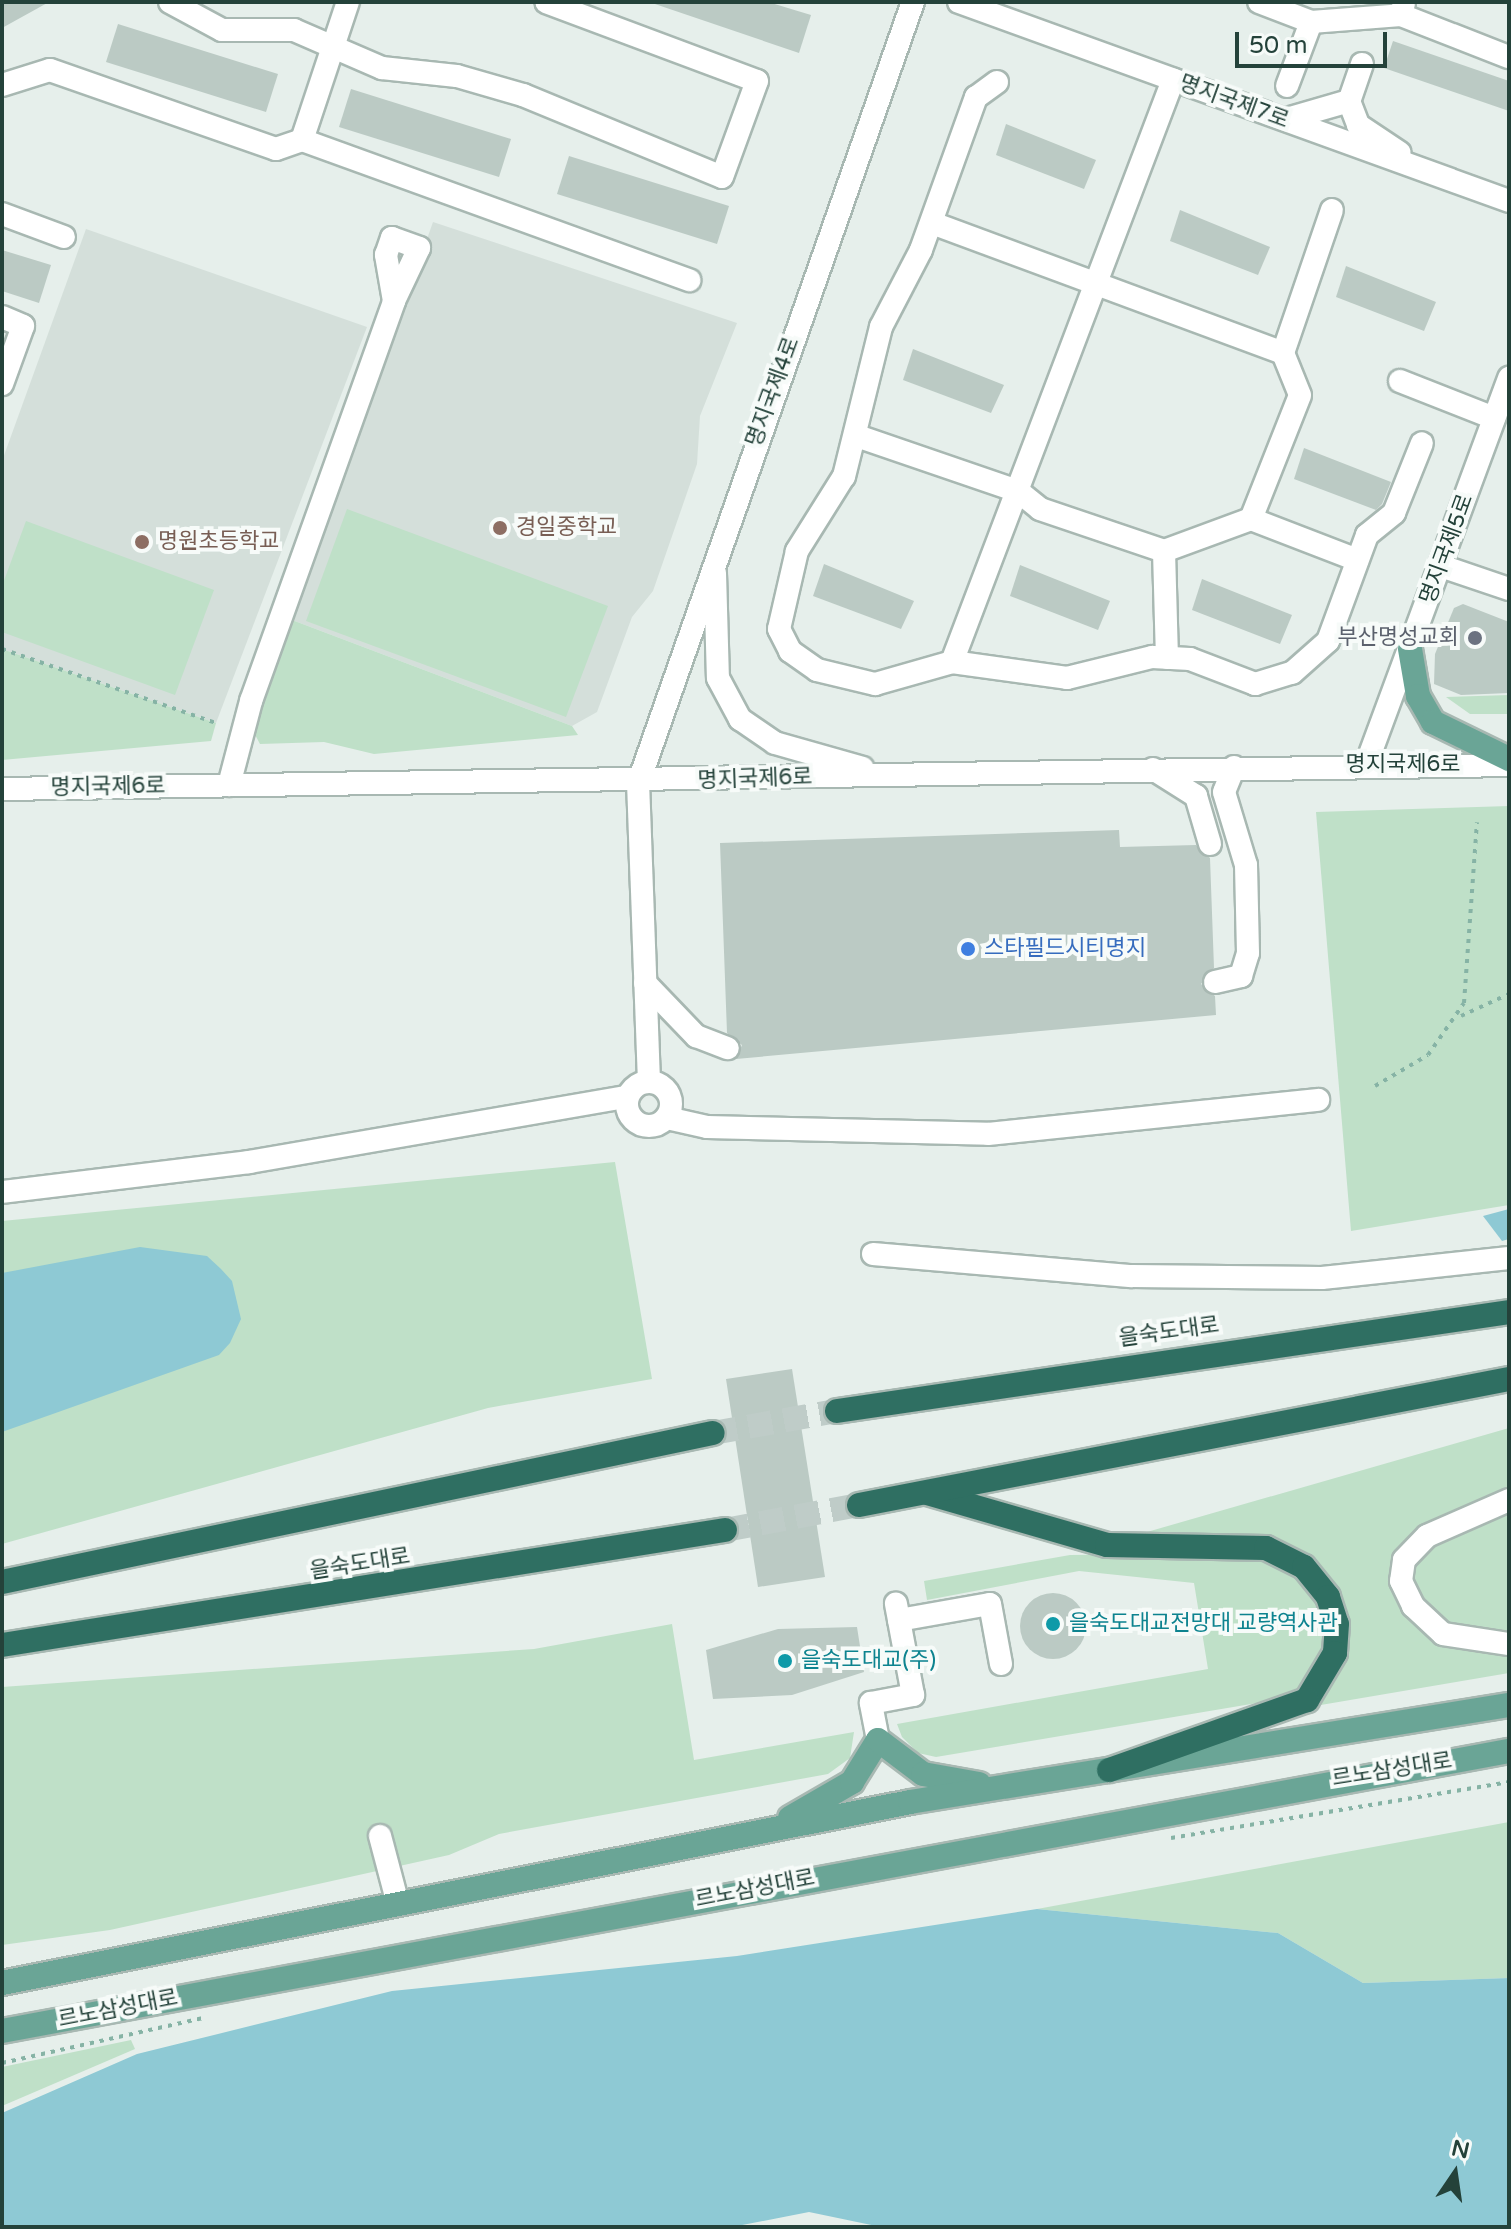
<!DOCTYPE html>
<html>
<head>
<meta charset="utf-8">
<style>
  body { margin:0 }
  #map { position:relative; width:1511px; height:2229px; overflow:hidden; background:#e6efeb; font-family:"Varela Round","Noto Sans KR",sans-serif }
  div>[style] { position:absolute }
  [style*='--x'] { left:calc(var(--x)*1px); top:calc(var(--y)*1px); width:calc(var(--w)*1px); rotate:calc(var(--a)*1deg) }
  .built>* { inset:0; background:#d4dfda }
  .green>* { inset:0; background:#bfe0c8 }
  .water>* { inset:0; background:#8ec9d4 }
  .building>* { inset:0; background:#bbcac4 }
  .round { border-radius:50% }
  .highway-tunnel>* { height:24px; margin-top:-12px; transform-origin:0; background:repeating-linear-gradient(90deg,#bfccc8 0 24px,transparent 0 36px) }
  .path>* { height:4px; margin-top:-2px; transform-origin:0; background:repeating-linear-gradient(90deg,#86b3a5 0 4px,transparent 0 10px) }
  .roads { filter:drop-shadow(2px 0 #a8b8b2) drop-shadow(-2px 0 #a8b8b2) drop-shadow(0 2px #a8b8b2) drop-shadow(0 -2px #a8b8b2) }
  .minor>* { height:22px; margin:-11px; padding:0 11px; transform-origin:11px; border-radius:11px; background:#fff }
  .minor>.ring { margin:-11px; padding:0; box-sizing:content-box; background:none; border:22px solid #fff; border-radius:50% }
  .major>* { height:24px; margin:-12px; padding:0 12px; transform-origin:12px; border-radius:12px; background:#6aa596 }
  .highway>* { height:24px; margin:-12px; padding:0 12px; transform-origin:12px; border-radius:12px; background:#2f6f62 }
  .dots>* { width:22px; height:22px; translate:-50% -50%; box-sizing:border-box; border:4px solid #f7fbf9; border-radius:50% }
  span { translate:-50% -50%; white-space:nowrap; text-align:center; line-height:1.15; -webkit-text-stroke:8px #f7fbf9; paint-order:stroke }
  .street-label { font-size:22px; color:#24423a }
  .education-label { font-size:22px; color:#785e54 }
  .left { translate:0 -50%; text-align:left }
  .worship-label { font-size:22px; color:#5b616d }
  .right { translate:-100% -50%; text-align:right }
  .shop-label { font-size:22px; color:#366cbe }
  .culture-label { font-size:22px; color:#0d838f }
  .frame { position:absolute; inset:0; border:4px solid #24423a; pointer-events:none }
  .north { position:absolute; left:1415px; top:2133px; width:80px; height:80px; -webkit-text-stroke:6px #f7fbf9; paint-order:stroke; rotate:13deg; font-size:22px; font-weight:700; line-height:32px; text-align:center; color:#24423a }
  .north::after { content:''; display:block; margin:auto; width:28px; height:36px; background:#24423a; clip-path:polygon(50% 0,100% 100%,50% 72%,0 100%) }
  .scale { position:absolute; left:1235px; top:32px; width:152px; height:36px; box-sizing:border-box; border:4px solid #24423a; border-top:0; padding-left:10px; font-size:24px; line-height:28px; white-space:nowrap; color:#24423a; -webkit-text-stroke:6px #f7fbf9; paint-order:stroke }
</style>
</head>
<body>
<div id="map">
  <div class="built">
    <i style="clip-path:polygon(433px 222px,737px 323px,700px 416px,697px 464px,653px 591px,632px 617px,597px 712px,572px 726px,292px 620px)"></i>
    <i style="clip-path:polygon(86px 229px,367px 327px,216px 723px,2px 649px,2px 461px)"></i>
  </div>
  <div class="green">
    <i style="clip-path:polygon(347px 509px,608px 606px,566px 717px,306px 621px)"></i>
    <i style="clip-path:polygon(26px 521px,214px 590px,175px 695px,2px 632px,2px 586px)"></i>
    <i style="clip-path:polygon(292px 620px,572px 726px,578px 735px,374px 754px,324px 742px,260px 744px,253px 731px)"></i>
    <i style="clip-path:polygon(2px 649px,216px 723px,211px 741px,2px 760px)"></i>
    <i style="clip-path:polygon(1509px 695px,1509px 714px,1470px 714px,1446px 697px)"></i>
    <i style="clip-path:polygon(1509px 806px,1509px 1205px,1351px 1231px,1316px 812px)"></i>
    <i style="clip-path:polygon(615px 1162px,652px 1379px,488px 1408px,2px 1544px,2px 1221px)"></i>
    <i style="clip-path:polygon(1509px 1428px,1509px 1673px,1309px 1707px,1342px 1613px,1252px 1537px,1140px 1534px)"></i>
    <i style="clip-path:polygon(1255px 1553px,1309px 1583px,1329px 1629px,1319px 1670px,1293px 1697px,936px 1757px,918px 1753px,902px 1737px,897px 1724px,1208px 1669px,1194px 1583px,1079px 1571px,927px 1600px,924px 1581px,1070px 1555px)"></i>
    <i style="clip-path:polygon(672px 1624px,694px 1760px,854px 1732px,850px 1758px,828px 1774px,499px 1834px,449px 1855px,110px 1930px,2px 1945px,2px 1687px,534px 1649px)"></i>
    <i style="clip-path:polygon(1509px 1822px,1509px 1978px,1363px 1983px,1278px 1933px,1037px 1909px)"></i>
    <i style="clip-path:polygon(131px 2040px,135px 2049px,2px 2106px,2px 2067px)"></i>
  </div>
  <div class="water">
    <i style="clip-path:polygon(1509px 1209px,1509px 1239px,1502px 1241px,1483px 1216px)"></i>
    <i style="clip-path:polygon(140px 1247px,207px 1256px,221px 1269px,232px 1281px,241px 1319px,230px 1343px,219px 1355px,2px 1432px,2px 1273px)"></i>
    <i style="clip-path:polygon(1037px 1909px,1278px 1933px,1363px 1983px,1509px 1978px,1509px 2227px,881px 2227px,809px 2212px,732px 2227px,2px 2227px,2px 2113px,137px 2054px,392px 1991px,737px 1956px)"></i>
  </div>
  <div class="building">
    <i style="clip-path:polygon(2px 2px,49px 2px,2px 28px)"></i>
    <i style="clip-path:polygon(649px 2px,768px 2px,811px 15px,799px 53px)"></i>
    <i style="clip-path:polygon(118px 24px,278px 74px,266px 112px,106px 62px)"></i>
    <i style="clip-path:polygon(1393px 41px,1509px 81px,1509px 111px,1384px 68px)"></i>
    <i style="clip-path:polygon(351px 89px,511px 139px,499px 177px,339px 127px)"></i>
    <i style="clip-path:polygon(1006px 124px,1096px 160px,1084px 189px,996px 155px)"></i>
    <i style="clip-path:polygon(569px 156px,729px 206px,717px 244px,557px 194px)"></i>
    <i style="clip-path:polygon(1180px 210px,1270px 247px,1258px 275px,1170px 241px)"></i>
    <i style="clip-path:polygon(2px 250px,51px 265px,39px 303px,2px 291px)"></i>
    <i style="clip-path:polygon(1346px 266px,1436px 302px,1424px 331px,1336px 297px)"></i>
    <i style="clip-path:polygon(913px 349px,1004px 385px,991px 413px,903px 380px)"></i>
    <i style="clip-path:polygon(1304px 448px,1391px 482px,1382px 504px,1376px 510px,1294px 479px)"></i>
    <i style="clip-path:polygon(824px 564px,914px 601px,901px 629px,813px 596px)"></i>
    <i style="clip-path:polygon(1020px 565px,1110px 601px,1098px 630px,1010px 596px)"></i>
    <i style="clip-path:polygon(1202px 579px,1292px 615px,1280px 644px,1192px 610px)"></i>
    <i style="clip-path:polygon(1463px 604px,1509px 622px,1509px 693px,1461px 695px,1434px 684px,1435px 654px,1454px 608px)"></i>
    <i style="clip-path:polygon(1119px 830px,1120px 847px,1196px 845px,1210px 858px,1214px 968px,1201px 984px,1215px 996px,1216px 1015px,736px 1059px,742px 1045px,727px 1033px,720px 843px)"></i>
    <i style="clip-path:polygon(792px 1369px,825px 1577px,758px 1587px,726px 1379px)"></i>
    <i class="round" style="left:1020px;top:1593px;width:66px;height:66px"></i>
    <i style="clip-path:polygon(857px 1627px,864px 1672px,792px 1695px,713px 1699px,706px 1650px,778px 1629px)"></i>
  </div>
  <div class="highway-tunnel">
    <i style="--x:713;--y:1433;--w:126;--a:-10.1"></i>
    <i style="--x:725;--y:1530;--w:136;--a:-10.6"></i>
  </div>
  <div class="path">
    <i style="--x:2;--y:649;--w:226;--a:19.1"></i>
    <i style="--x:1461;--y:1016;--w:53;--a:-24.6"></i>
    <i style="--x:1375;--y:1086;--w:61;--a:-30.3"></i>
    <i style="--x:1428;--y:1055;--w:63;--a:-55.3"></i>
    <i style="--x:1464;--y:1003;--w:181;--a:-85.9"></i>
    <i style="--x:1171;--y:1838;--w:343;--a:-9.4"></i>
    <i style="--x:2;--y:2063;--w:206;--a:-12.6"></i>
  </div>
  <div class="roads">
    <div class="minor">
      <i style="--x:170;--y:2;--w:59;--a:28.3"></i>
      <i style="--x:222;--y:30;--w:72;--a:0"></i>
      <i style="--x:294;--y:30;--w:96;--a:23.4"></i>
      <i style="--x:382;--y:68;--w:75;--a:6.1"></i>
      <i style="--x:457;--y:76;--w:69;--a:16.1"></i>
      <i style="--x:523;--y:95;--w:215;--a:22.4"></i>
      <i style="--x:722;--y:177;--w:102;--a:-70"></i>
      <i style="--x:757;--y:81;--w:225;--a:-159.5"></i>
      <i style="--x:959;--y:2;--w:585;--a:19.89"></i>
      <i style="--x:1259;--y:2;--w:56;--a:21"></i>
      <i style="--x:1311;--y:22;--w:90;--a:-4.4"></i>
      <i style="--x:1404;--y:3;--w:12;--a:104"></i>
      <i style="--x:1401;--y:15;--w:116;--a:21.3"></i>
      <i style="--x:1362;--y:64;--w:39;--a:109"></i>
      <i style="--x:1349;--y:101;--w:26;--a:69"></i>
      <i style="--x:1358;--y:125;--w:50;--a:33.7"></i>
      <i style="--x:997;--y:82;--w:26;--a:144"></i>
      <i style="--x:976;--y:97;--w:163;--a:109.8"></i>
      <i style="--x:921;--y:250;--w:87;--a:117.5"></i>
      <i style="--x:881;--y:327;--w:154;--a:103.9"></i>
      <i style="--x:844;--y:476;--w:89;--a:122.1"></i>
      <i style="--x:797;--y:551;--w:80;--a:103"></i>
      <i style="--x:779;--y:629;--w:25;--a:63"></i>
      <i style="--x:790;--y:651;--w:33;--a:35"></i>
      <i style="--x:817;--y:670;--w:60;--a:13.6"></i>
      <i style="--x:875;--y:684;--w:80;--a:-15.9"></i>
      <i style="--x:952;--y:662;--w:116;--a:7.9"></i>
      <i style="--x:1067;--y:678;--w:88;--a:-13.9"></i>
      <i style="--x:1152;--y:657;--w:38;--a:3"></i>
      <i style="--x:1190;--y:659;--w:70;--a:21"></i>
      <i style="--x:1255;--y:684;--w:39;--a:-17"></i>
      <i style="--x:1292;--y:673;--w:48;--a:-41.6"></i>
      <i style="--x:1328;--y:641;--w:113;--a:-69.8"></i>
      <i style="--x:1367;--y:535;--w:35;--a:-39"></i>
      <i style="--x:1394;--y:513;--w:75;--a:-68.2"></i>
      <i style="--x:2;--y:85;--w:50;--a:-17.4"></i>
      <i style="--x:50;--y:70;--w:239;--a:19.3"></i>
      <i style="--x:276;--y:149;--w:28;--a:-19"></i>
      <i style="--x:302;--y:140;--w:145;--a:-71.6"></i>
      <i style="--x:1287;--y:86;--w:68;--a:-69.4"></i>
      <i style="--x:1290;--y:118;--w:61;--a:-16.1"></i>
      <i style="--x:302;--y:140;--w:412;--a:19.9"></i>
      <i style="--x:2;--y:214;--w:66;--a:20.4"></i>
      <i style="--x:932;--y:223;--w:374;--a:20.3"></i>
      <i style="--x:2;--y:317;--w:23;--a:23"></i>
      <i style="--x:23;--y:326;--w:62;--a:109.9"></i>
      <i style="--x:1400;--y:381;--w:101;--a:21.5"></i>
      <i style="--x:857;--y:436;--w:170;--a:18.9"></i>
      <i style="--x:1018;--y:491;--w:28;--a:39"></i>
      <i style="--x:1040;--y:509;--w:131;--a:18.7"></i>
      <i style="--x:1164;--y:551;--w:93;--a:-20.2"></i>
      <i style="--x:1251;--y:519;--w:133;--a:-68.4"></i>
      <i style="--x:1300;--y:395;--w:45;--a:-112"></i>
      <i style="--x:1283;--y:353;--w:151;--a:-71.1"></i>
      <i style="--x:1251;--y:519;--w:114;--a:21.1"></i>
      <i style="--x:1164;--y:551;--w:107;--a:88.4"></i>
      <i style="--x:1441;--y:566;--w:72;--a:18.7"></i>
      <i style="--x:715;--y:573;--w:105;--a:88.4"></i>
      <i style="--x:718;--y:678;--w:47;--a:61.8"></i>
      <i style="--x:740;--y:719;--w:42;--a:34.4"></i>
      <i style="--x:775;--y:743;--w:91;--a:15.9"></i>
      <i style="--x:952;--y:662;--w:623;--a:-69.21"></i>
      <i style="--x:1366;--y:765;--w:413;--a:-69.7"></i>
      <i style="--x:1153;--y:769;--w:51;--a:32.1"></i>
      <i style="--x:1196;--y:796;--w:50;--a:73.7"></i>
      <i style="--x:229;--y:785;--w:87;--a:-75.3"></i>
      <i style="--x:251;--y:701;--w:425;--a:-70.3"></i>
      <i style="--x:394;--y:301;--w:47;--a:-99.9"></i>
      <i style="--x:386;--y:255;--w:18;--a:-71"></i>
      <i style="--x:392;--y:238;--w:29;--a:20"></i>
      <i style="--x:419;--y:248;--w:59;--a:115.3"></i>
      <i style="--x:2;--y:789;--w:1507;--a:-0.91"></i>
      <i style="--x:1215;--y:982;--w:27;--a:-13"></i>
      <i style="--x:1241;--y:976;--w:24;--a:-73"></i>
      <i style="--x:1248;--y:953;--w:88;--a:-91.3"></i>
      <i style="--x:1246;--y:865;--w:76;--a:-106.8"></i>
      <i style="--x:1224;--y:792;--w:27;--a:-68"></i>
      <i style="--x:645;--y:983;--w:74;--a:46.1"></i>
      <i style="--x:696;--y:1036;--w:34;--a:21"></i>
      <i class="ring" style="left:627px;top:1082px;width:22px;height:22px"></i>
      <i style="--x:649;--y:1082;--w:298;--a:-92.1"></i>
      <i style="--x:638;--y:784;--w:829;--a:-70.63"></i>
      <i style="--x:667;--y:1118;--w:41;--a:12.7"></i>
      <i style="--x:707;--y:1127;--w:281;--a:1.4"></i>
      <i style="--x:988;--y:1134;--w:332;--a:-5.9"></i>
      <i style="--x:2;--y:1192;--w:249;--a:-6.9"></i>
      <i style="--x:249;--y:1162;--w:384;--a:-9.8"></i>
      <i style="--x:873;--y:1254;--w:260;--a:4.9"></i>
      <i style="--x:1132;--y:1276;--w:190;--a:0.6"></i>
      <i style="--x:1322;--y:1278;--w:188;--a:-6.1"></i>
      <i style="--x:1509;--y:1500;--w:90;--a:156.3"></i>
      <i style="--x:1427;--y:1536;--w:33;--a:134"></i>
      <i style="--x:1404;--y:1560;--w:21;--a:98"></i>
      <i style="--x:1401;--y:1581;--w:28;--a:64"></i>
      <i style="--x:1413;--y:1606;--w:41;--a:43"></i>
      <i style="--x:1443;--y:1634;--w:67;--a:8.6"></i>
      <i style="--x:899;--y:1620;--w:92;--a:-10"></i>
      <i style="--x:990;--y:1604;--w:61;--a:79.6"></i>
      <i style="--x:878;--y:1740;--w:38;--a:-101"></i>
      <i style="--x:871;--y:1703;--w:43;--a:-10.8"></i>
      <i style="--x:913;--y:1695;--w:93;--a:-100.6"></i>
      <i style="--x:380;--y:1836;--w:70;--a:75.2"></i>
    </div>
    <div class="major">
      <i style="--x:1410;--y:649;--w:48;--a:80.3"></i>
      <i style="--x:1418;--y:696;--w:30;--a:60"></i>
      <i style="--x:1433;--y:722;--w:85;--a:26"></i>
      <i style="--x:790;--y:1818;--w:72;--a:-30.1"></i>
      <i style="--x:852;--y:1782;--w:49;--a:-58.2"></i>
      <i style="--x:878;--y:1740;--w:56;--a:37.1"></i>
      <i style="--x:923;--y:1774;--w:57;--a:10.1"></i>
      <i style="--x:2;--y:1983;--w:926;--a:-11.27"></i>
      <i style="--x:910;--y:1802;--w:607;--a:-9.2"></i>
      <i style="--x:2;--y:2031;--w:1533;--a:-10.53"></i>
    </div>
    <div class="highway">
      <i style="--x:837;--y:1411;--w:679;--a:-8.38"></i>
      <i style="--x:927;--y:1493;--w:187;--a:16.1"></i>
      <i style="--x:1107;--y:1545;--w:159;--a:1.1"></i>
      <i style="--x:1266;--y:1548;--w:42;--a:26.6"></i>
      <i style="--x:1304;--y:1567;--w:38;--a:51"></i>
      <i style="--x:1328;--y:1597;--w:28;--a:72"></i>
      <i style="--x:1337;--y:1624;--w:29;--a:94"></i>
      <i style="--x:1335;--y:1653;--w:55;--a:120.8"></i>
      <i style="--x:1307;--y:1700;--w:210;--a:160.5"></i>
      <i style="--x:859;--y:1505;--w:662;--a:-10.97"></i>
      <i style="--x:2;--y:1582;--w:726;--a:-11.84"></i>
      <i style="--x:2;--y:1645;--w:732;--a:-9.04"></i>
    </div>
  </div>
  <div class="dots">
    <i style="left:500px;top:528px;background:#8d6e63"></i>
    <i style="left:142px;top:542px;background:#8d6e63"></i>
    <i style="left:1475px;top:638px;background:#6b7280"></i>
    <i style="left:968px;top:949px;background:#3f7fe0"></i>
    <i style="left:1053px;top:1624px;background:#0f9aa8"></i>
    <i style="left:785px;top:1661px;background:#0f9aa8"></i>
  </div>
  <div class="street-label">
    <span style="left:1234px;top:102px;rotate:20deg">명지국제7로</span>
    <span style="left:773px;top:392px;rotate:-70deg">명지국제4로</span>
    <span style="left:1447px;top:549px;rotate:-70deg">명지국제5로</span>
    <span style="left:1403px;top:765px">명지국제6로</span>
    <span style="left:755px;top:779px;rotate:-2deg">명지국제6로</span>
    <span style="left:108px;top:787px;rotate:-1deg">명지국제6로</span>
    <span style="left:1169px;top:1332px;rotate:-8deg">을숙도대로</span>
    <span style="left:360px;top:1564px;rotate:-9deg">을숙도대로</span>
    <span style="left:1392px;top:1770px;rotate:-9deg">르노삼성대로</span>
    <span style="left:755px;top:1889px;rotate:-11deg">르노삼성대로</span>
    <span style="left:118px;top:2009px;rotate:-11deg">르노삼성대로</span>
  </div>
  <div class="education-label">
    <span class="left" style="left:516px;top:528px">경일중학교</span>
    <span class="left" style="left:158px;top:542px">명원초등학교</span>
  </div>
  <div class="worship-label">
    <span class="right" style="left:1459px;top:638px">부산명성교회</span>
  </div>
  <div class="shop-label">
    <span class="left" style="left:984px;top:949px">스타필드시티명지</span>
  </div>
  <div class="culture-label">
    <span class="left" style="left:1069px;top:1624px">을숙도대교전망대 교량역사관</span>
    <span class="left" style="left:801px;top:1661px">을숙도대교(주)</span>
  </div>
  <div class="frame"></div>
  <div class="north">N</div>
  <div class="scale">50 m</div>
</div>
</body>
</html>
